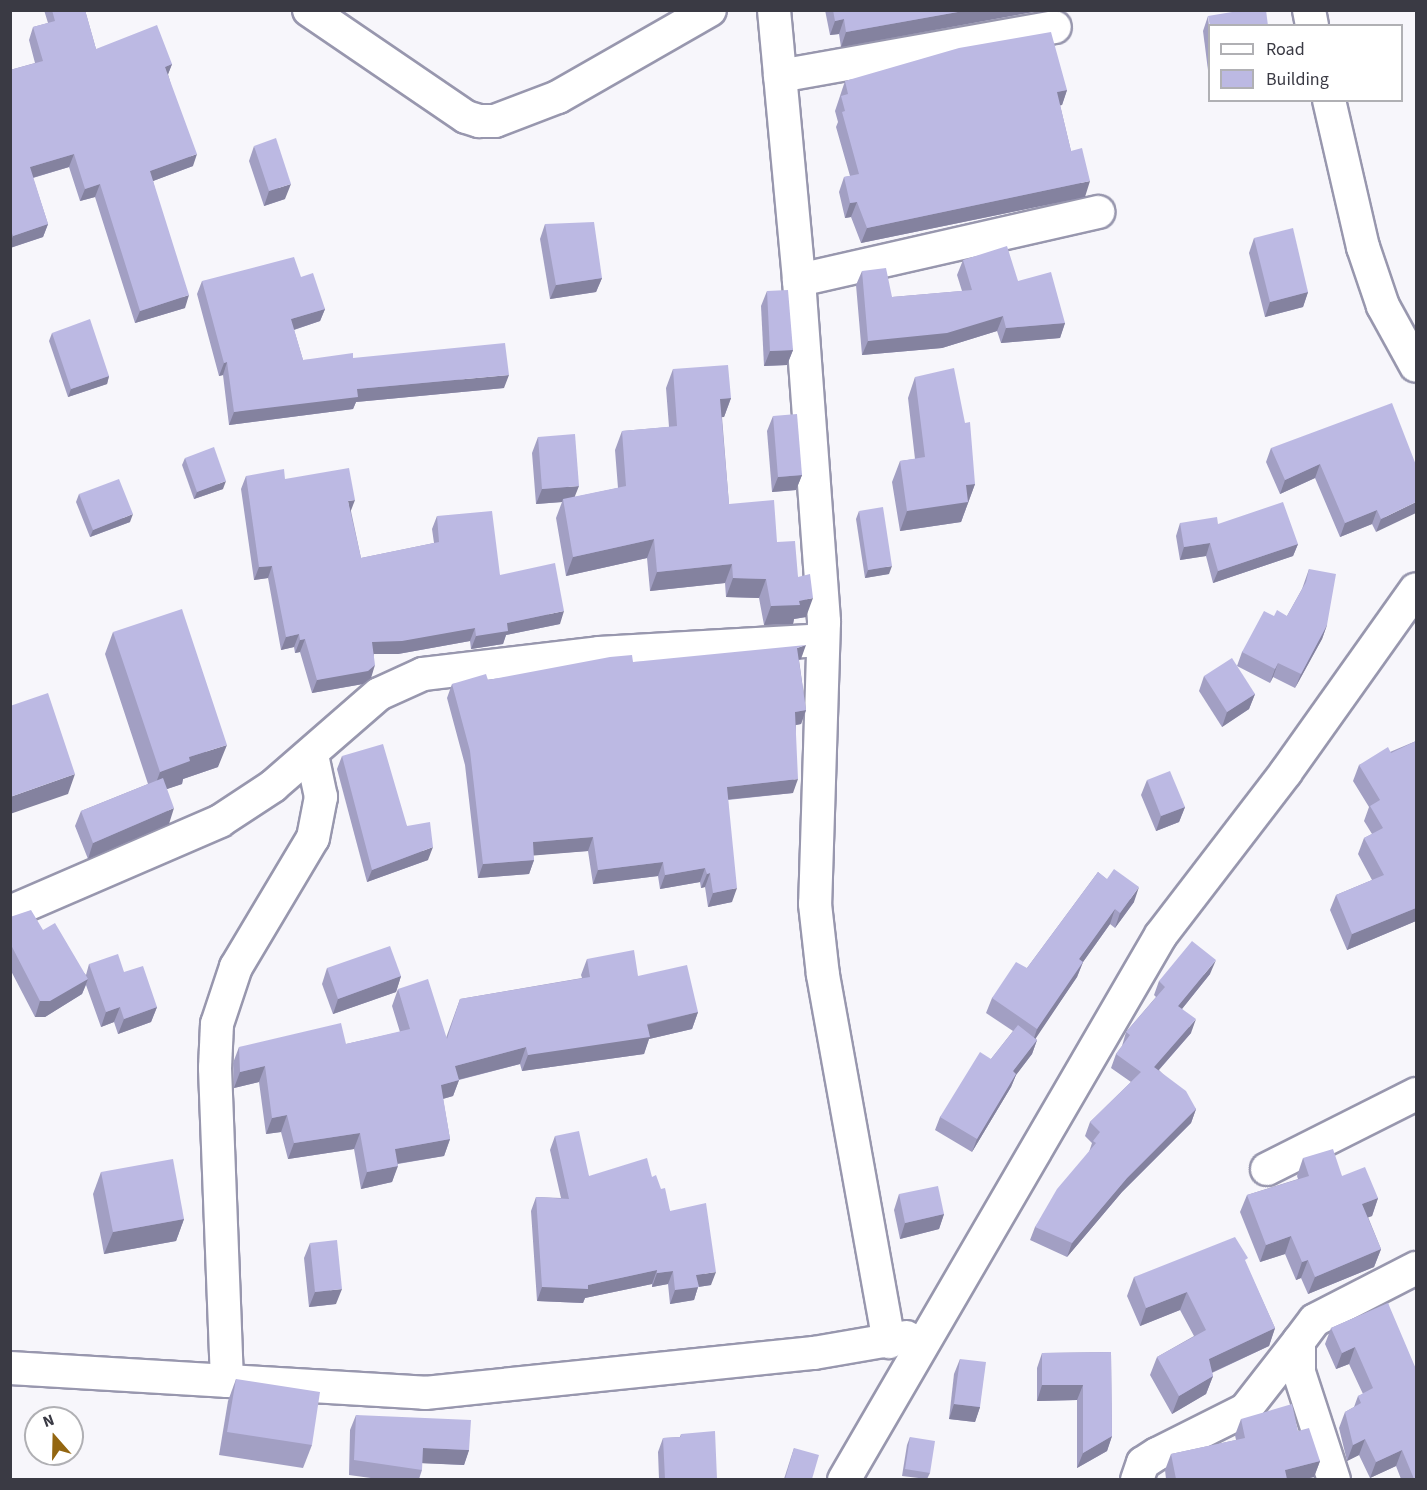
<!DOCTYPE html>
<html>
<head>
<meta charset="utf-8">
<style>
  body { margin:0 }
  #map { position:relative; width:1427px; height:1490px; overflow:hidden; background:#f7f6fb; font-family:"Source Sans 3",sans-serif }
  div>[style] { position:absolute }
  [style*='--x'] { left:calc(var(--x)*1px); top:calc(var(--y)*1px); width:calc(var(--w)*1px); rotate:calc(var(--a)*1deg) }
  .roads { filter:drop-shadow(2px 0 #9897ae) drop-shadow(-2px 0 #9897ae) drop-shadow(0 2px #9897ae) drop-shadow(0 -2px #9897ae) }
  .street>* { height:32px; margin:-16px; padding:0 16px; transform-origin:16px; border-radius:16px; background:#fff }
  .wall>* { inset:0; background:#a29fc3 }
  .shaded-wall>* { inset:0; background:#84829f }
  .building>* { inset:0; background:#bcb9e3 }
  span { translate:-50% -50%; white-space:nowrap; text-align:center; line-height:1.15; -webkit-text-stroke:4.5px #fff; paint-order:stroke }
  .frame { position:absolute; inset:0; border:12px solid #3a3a44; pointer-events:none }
  .legend { position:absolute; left:1208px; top:24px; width:195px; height:78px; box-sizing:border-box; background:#fff; border:2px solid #b0b0b4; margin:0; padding:8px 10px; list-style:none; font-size:18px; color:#3a3a44 }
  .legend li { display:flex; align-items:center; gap:12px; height:30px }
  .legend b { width:30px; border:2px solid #b0b0b4 }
  .north { position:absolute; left:24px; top:1406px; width:60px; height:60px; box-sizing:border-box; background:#fff; border:2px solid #b0b0b4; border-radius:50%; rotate:340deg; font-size:16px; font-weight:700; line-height:24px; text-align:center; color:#3a3a44 }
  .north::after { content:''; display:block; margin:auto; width:21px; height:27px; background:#936611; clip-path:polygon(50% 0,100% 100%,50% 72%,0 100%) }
</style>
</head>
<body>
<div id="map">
  <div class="roads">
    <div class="street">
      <i style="--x:309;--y:10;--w:190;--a:34.3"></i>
      <i style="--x:466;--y:117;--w:14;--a:17"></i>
      <i style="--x:479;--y:121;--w:16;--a:0"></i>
      <i style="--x:495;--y:121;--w:67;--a:-20.9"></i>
      <i style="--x:558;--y:97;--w:175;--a:-29.8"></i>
      <i style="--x:774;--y:10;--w:271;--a:84.7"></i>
      <i style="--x:799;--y:280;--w:343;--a:85.8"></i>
      <i style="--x:824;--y:622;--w:282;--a:91.8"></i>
      <i style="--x:815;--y:904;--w:71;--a:83.6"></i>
      <i style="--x:823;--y:975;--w:373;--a:79.8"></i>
      <i style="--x:1309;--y:10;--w:16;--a:79"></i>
      <i style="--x:780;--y:76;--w:279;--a:-10.1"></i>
      <i style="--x:1329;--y:100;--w:151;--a:77"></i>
      <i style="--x:1363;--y:247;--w:62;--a:71.3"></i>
      <i style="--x:1383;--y:306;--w:68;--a:61.2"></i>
      <i style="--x:799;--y:280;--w:307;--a:-12.8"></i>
      <i style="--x:10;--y:912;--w:229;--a:-23.4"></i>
      <i style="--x:220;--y:821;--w:64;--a:-33.4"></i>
      <i style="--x:273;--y:786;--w:140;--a:-41"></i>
      <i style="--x:379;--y:694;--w:48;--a:-24.4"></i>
      <i style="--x:423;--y:674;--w:177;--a:-6.8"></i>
      <i style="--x:599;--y:653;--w:224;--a:-3.3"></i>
      <i style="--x:1267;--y:1169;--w:167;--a:-26.7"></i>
      <i style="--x:10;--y:1368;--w:416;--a:3.4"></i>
      <i style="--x:425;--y:1393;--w:391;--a:-5.9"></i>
      <i style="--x:814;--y:1353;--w:94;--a:-9.8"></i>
      <i style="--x:227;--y:1381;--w:313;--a:-92.2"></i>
      <i style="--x:215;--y:1068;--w:44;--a:-87.4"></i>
      <i style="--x:217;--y:1024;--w:60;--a:-71.6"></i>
      <i style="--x:236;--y:967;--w:150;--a:-59.2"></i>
      <i style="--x:313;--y:838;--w:42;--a:-79"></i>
      <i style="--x:321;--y:797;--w:43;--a:-102.1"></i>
      <i style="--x:844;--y:1480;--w:630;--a:-59.82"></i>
      <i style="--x:1161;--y:935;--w:205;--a:-52.5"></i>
      <i style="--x:1286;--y:772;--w:224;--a:-54.6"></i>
      <i style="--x:1137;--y:1480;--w:18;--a:-71"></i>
      <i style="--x:1143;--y:1463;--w:17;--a:-33"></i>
      <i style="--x:1157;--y:1454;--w:98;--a:-26.6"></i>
      <i style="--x:1245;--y:1410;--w:88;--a:-52"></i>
      <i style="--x:1334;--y:1480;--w:114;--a:-108"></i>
      <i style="--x:1299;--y:1372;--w:31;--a:-90"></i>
      <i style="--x:1299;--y:1341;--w:26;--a:-53"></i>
      <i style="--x:1315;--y:1320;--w:114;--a:-27.2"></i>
    </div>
  </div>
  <div class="wall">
    <i style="clip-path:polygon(44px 10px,85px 10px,96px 49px,172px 64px,168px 74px,193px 166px,153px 181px,185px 308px,135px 323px,95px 197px,80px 201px,69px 167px,33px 178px,48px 224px,43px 237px,10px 248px,10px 70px,35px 63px,29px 40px,33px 27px,48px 23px)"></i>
    <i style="clip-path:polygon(825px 10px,1044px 10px,841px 47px,839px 34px,830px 35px)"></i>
    <i style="clip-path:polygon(1208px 16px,1209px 26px,1209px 78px,1203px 31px)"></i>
    <i style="clip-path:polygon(845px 81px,1067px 90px,1062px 105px,1060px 105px,1071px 151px,1085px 197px,861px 243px,851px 217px,845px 218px,839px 192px,844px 177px,850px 176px,836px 127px,838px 122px,835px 111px)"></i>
    <i style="clip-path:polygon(254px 146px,285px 199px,264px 206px,249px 161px)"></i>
    <i style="clip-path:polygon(545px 224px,602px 278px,596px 292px,550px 299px,540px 239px)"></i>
    <i style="clip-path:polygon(1254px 238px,1308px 292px,1303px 307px,1265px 317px,1249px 253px)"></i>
    <i style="clip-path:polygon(963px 260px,1018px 281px,1065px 323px,1060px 338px,1001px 343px,997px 331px,942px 348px,862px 355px,856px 285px,862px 271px,892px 297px,962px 291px,957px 275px)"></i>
    <i style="clip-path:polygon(301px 277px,325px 309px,320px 321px,294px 330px,303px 360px,353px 358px,504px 388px,356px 402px,353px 409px,229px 425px,223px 375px,219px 376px,197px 294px,202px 281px)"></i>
    <i style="clip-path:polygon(767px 291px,793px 350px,787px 365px,764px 366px,761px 306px)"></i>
    <i style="clip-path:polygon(52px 333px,109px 376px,107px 384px,68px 397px,49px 341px)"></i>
    <i style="clip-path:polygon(673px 369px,731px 398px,724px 417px,722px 417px,729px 504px,777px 542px,798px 577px,806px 617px,794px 619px,793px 624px,764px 625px,759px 598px,726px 597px,725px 583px,650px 591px,647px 558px,566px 576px,556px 518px,562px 502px,536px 504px,532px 453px,538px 437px,575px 497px,618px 488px,615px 450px,622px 431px,669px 427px,666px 388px)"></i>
    <i style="clip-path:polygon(915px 377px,975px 484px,961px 522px,900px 531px,892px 482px,900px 461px,915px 459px,908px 398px)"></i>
    <i style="clip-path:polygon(773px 416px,802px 475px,796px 490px,772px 492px,767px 431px)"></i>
    <i style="clip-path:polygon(1271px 448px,1416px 465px,1376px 532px,1372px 524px,1340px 537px,1315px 478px,1280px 494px,1266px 462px)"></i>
    <i style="clip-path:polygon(185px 458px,223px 489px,194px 499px,182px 465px)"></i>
    <i style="clip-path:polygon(246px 476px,285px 479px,351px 511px,361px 558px,434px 543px,432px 529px,437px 516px,500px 575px,560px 624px,506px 635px,503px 644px,471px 649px,470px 641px,398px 654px,374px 654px,371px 678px,363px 684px,312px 693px,300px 652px,295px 653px,294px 647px,281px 650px,268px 578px,254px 580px,241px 489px)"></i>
    <i style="clip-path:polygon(79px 494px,130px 522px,90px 537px,76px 502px)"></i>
    <i style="clip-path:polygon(859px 511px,889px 574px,865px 578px,856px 519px)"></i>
    <i style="clip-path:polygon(1180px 523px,1218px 524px,1298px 544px,1293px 556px,1213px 583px,1206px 556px,1180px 560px,1176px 536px)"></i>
    <i style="clip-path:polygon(1309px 569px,1327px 625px,1322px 639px,1295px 688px,1273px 677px,1270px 683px,1237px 666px,1242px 652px,1274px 616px,1287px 616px,1302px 589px)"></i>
    <i style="clip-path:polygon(113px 632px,218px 767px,183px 779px,182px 784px,167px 789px,169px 824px,88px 859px,75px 826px,81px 811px,148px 784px,105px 654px)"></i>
    <i style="clip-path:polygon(801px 659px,799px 660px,806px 710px,801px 724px,796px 725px,793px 793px,728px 800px,732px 902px,708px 907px,705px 887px,701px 888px,700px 882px,660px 889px,658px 876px,593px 884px,588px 851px,533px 855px,534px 860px,529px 874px,478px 878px,465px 765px,447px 698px,452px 684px,633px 662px)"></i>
    <i style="clip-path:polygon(1204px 676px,1255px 694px,1249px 709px,1222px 727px,1199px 691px)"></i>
    <i style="clip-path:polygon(1416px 741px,1416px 921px,1347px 950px,1330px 910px,1336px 895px,1372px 880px,1358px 854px,1364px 838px,1372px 834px,1364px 821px,1369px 807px,1353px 781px,1359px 765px)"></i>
    <i style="clip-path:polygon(342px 756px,407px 826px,428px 860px,367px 882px,337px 769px)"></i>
    <i style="clip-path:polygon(1147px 780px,1185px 807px,1179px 822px,1156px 831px,1141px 795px)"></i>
    <i style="clip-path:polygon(1098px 872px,1134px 902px,1115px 928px,1110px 924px,1083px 962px,1077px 977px,1035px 1038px,1037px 1040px,1032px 1054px,1016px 1075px,1011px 1087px,972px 1152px,935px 1130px,940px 1117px,991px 1059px,1013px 1031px,986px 1013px,992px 998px,1027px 968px)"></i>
    <i style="clip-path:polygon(10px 917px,43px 930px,86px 975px,89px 964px,124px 972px,157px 1007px,151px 1022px,118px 1034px,114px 1022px,101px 1027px,86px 985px,82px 994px,45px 1017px,35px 1017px,10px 969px)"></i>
    <i style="clip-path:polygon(587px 959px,638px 976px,698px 1012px,692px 1029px,649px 1039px,644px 1054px,522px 1071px,520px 1064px,459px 1080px,453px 1096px,443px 1099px,450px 1139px,444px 1156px,398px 1164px,392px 1182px,361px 1189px,354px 1149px,288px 1159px,281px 1132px,266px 1134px,259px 1082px,234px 1088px,233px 1063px,239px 1047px,346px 1044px,400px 1032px,392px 1006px,398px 989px,446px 1038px,460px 999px,582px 978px,581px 975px)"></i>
    <i style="clip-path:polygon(327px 968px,401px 976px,396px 992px,333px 1014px,322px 984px)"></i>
    <i style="clip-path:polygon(1210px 974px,1182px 1009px,1191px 1033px,1159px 1070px,1196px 1109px,1191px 1123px,1122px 1192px,1067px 1257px,1030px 1240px,1035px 1227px,1089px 1152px,1092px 1143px,1085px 1136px,1090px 1122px,1131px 1082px,1111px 1068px,1116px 1054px,1122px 1046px,1126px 1032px,1156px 997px,1154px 995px,1159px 981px)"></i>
    <i style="clip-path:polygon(555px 1136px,589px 1176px,652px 1177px,670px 1211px,711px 1285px,698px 1287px,694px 1300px,670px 1304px,668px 1284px,652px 1287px,652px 1284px,585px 1298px,583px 1303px,537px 1301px,531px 1211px,536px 1197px,561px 1198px,550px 1150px)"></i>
    <i style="clip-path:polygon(1303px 1158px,1342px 1176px,1378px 1198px,1372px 1216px,1368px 1217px,1381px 1249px,1374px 1267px,1308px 1294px,1301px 1278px,1296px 1280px,1285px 1254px,1260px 1262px,1240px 1212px,1247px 1195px,1298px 1179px,1297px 1176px)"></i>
    <i style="clip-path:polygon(101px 1172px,184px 1219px,176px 1241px,104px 1254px,93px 1194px)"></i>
    <i style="clip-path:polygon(899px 1194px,944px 1214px,939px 1229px,900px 1239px,894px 1210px)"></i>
    <i style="clip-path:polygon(310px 1243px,336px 1304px,309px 1307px,304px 1258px)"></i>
    <i style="clip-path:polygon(1246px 1264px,1275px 1328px,1269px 1346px,1212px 1373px,1213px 1376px,1206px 1394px,1172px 1414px,1150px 1375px,1157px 1357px,1194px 1336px,1180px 1310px,1140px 1326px,1127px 1296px,1134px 1277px)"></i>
    <i style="clip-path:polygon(1388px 1303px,1416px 1479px,1401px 1479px,1396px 1466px,1370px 1478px,1359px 1455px,1347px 1461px,1339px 1428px,1345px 1412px,1354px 1407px,1358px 1396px,1363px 1394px,1349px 1364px,1336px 1369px,1325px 1344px,1331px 1328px)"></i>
    <i style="clip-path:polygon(1111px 1352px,1112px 1436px,1107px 1451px,1077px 1468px,1077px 1400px,1037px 1401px,1037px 1368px,1042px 1353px)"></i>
    <i style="clip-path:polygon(960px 1359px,980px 1407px,975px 1422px,949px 1419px,954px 1374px)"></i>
    <i style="clip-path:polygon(236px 1379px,312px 1445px,303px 1468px,219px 1455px,228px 1401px)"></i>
    <i style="clip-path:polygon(356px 1415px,469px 1450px,464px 1465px,422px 1463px,422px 1470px,419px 1479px,378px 1479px,349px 1475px,350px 1430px)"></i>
    <i style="clip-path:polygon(1241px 1419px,1298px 1431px,1320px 1461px,1314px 1477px,1305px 1479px,1166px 1479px,1165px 1470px,1171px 1454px,1236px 1440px,1235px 1435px)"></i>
    <i style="clip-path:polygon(681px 1434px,717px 1479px,659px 1479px,658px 1452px,663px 1438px,680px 1437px)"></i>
    <i style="clip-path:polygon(910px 1437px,930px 1473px,927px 1479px,902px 1476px,907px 1445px)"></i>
    <i style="clip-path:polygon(794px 1448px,812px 1479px,784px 1479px)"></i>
  </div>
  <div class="shaded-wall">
    <i style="clip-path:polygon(969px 10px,1044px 10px,841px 47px,846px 32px)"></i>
    <i style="clip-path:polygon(844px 19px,839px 34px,830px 35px,835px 21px)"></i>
    <i style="clip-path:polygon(172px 64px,167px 77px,165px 67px)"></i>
    <i style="clip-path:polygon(1067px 90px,1062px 105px,1051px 108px,1057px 92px)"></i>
    <i style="clip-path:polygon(74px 154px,69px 167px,25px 180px,30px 167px)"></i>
    <i style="clip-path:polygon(197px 154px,193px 166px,145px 184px,150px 171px)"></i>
    <i style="clip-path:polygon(1090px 181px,1085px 197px,861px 243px,867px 228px)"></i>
    <i style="clip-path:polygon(100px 184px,95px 197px,80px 201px,85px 189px)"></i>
    <i style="clip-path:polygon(291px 184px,285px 199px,264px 206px,269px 191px)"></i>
    <i style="clip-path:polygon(857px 202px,851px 217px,845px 218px,850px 203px)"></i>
    <i style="clip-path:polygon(48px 224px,43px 237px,10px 248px,10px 243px,13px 236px)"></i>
    <i style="clip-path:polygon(602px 278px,596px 292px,550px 299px,556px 285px)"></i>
    <i style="clip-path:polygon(1308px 292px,1303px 307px,1265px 317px,1270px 302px)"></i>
    <i style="clip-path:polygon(189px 295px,185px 308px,135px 323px,140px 311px)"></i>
    <i style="clip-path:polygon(325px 309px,320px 321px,287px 332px,291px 319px)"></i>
    <i style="clip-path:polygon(1003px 316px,997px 331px,942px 348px,862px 355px,868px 341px)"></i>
    <i style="clip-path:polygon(1065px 323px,1060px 338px,1001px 343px,1006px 328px)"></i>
    <i style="clip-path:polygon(793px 350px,787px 365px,764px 366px,770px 351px)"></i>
    <i style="clip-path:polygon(227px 362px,223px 375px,219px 376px,224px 363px)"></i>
    <i style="clip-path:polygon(509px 375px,504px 388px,356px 402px,353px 409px,229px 425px,234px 412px,357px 389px)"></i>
    <i style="clip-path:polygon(109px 376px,107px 384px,68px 397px,71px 389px)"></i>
    <i style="clip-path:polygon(731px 398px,724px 417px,713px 418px,720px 399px)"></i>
    <i style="clip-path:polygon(1320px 464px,1315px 478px,1280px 494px,1285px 480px)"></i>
    <i style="clip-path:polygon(802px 475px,796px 490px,772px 492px,778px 477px)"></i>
    <i style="clip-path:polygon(226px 481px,223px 489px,194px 499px,197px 492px)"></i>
    <i style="clip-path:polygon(975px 484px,961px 522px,900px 531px,907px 511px,966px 485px)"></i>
    <i style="clip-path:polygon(579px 486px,573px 501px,563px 499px,562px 502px,536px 504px,542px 489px)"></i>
    <i style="clip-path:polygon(355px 500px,350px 513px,348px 501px)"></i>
    <i style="clip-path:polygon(1416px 502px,1416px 513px,1376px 532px,1381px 519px)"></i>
    <i style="clip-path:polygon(1377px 510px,1372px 524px,1340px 537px,1345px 523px)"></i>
    <i style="clip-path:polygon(133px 514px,130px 522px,90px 537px,93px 530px)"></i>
    <i style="clip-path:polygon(654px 539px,647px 558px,566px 576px,573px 557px)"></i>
    <i style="clip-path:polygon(1210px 543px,1206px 556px,1180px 560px,1184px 547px)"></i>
    <i style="clip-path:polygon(1298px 544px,1293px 556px,1213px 583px,1218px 571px)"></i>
    <i style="clip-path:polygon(732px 564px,725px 583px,650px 591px,657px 572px)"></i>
    <i style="clip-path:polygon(272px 566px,268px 578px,254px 580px,259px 567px)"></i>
    <i style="clip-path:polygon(892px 566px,889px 574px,865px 578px,868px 570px)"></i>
    <i style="clip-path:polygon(733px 578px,766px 579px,759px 598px,726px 597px)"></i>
    <i style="clip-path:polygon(813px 598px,806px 617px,794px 619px,793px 624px,764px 625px,771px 606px)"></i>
    <i style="clip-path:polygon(564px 611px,560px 624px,506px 635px,503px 644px,471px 649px,476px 636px,507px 623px)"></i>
    <i style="clip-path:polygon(1327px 625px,1322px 639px,1295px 688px,1301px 674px)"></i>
    <i style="clip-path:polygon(475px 628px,470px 641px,398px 654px,368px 654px,372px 642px)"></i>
    <i style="clip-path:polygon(299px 634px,294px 647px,281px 650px,286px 637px)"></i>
    <i style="clip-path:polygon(305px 639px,300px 652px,295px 653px,300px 640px)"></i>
    <i style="clip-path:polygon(806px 645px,801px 659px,792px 662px,797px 648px)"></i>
    <i style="clip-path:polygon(1278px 663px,1273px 677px,1270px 683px,1275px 669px)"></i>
    <i style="clip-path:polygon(375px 665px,371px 678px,363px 684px,312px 693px,317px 680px)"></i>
    <i style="clip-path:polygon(1255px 694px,1249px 709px,1222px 727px,1227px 712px)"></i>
    <i style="clip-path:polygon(806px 710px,801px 724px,790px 726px,795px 712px)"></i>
    <i style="clip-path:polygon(227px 745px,218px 767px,183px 779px,182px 784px,152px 794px,160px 772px,189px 757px)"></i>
    <i style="clip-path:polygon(75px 774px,68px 794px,10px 814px,10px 797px)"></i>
    <i style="clip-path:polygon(798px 779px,793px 793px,722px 800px,727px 787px)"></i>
    <i style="clip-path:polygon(1185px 807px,1179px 822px,1156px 831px,1161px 816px)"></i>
    <i style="clip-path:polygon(174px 808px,169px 824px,88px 859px,93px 843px)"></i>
    <i style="clip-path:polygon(593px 837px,588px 851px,528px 856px,533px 842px)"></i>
    <i style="clip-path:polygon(433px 847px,428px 860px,367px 882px,372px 870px)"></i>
    <i style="clip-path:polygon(534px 860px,529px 874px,478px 878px,483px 864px)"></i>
    <i style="clip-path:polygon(663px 862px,658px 876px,593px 884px,598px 870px)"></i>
    <i style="clip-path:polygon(705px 868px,700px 882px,660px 889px,665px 875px)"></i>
    <i style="clip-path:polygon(710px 873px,705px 887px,701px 888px,707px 874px)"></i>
    <i style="clip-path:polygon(1139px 887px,1134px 902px,1115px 928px,1120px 913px)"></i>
    <i style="clip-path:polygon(737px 888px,732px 902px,708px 907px,713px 893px)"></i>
    <i style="clip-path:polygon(1416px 908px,1416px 921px,1347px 950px,1352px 934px)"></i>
    <i style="clip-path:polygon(1115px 909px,1110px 924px,1083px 962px,1077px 977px,1032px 1044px,1037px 1029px,1079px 959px)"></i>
    <i style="clip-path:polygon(1216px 960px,1210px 974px,1173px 1020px,1178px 1006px)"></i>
    <i style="clip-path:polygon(401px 976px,396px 992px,333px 1014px,338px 999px)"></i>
    <i style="clip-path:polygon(88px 979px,82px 994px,45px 1017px,35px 1017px,40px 1001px)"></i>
    <i style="clip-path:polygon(120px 1007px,114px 1022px,101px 1027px,106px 1012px)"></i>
    <i style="clip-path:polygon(157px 1007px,151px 1022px,118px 1034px,124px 1019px)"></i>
    <i style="clip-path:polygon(698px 1012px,692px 1029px,649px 1039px,644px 1054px,522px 1071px,528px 1055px)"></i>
    <i style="clip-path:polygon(1196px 1019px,1191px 1033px,1149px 1081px,1154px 1067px)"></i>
    <i style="clip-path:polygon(1037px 1040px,1032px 1054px,1016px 1075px,1011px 1087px,972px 1152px,977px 1139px,1013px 1071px)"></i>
    <i style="clip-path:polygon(526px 1047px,520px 1064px,449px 1082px,455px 1066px)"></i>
    <i style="clip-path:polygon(265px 1066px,259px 1082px,234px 1088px,240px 1072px)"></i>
    <i style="clip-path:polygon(459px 1080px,453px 1096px,435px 1101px,441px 1085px)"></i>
    <i style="clip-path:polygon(1196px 1109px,1191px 1123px,1122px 1192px,1067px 1257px,1072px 1243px,1127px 1178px)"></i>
    <i style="clip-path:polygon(287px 1115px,281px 1132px,266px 1134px,272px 1118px)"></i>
    <i style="clip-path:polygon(360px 1133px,354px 1149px,288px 1159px,294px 1143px)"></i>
    <i style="clip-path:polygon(450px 1139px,444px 1156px,389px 1165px,395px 1149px)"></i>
    <i style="clip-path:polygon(398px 1166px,392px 1182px,361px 1189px,367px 1172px)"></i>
    <i style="clip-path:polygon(1378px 1198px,1372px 1216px,1356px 1222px,1362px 1204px)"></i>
    <i style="clip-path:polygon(944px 1214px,939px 1229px,900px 1239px,905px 1223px)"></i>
    <i style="clip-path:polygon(184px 1219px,176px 1241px,104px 1254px,113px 1232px)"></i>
    <i style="clip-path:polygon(1291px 1236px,1285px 1254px,1260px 1262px,1266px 1245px)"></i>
    <i style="clip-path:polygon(1381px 1249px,1374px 1267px,1308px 1294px,1315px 1277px)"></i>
    <i style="clip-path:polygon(1308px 1260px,1301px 1278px,1296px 1280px,1302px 1262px)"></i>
    <i style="clip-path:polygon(657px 1270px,652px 1284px,585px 1298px,583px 1303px,537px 1301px,542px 1287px,588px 1285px)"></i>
    <i style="clip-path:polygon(673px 1271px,668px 1284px,652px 1287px,657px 1273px)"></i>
    <i style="clip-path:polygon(716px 1272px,711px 1285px,698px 1287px,694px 1300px,670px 1304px,675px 1290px,696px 1275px)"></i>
    <i style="clip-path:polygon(342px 1289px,336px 1304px,309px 1307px,315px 1292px)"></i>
    <i style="clip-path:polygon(1187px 1292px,1180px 1310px,1140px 1326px,1146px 1308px)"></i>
    <i style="clip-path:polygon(1275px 1328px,1269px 1346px,1202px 1377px,1209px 1359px)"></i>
    <i style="clip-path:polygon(1355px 1347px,1349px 1364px,1336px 1369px,1342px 1353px)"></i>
    <i style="clip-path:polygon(1213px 1376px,1206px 1394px,1172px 1414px,1179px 1396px)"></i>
    <i style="clip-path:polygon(1042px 1385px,1083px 1385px,1077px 1400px,1037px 1401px)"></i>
    <i style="clip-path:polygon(954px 1404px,980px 1407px,975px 1422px,949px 1419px)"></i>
    <i style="clip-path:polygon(1112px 1436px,1107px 1451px,1077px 1468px,1083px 1453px)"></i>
    <i style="clip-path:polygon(1365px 1439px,1359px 1455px,1347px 1461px,1353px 1445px)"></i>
    <i style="clip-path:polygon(423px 1448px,469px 1450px,464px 1465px,418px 1463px)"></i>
    <i style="clip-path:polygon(1402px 1450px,1396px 1466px,1370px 1478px,1376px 1462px)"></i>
    <i style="clip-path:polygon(1320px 1461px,1314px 1477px,1305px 1479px,1282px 1479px,1285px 1470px)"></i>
  </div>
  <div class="building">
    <i style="clip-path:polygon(52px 10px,85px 10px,96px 49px,157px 25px,172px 64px,165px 67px,197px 154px,150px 171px,189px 295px,140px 311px,100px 184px,85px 189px,74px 154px,30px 167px,48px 224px,13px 236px,10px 228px,10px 70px,43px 61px,33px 27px,55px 21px)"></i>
    <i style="clip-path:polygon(833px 10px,969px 10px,846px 32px,844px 19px,835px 21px)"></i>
    <i style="clip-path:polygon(1244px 10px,1266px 10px,1268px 26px,1210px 26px,1208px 16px)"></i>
    <i style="clip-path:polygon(1051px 32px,1067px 90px,1057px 92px,1071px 151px,1082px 148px,1090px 181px,867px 228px,857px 202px,850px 203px,844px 177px,859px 174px,842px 112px,845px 111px,841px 96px,848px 94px,845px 81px,959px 48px)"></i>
    <i style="clip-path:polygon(276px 138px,291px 184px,269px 191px,254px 146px)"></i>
    <i style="clip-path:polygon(594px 222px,602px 278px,556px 285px,545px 224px)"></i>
    <i style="clip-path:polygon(1293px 228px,1308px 292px,1270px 302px,1254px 238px)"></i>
    <i style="clip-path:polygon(1007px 246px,1018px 281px,1051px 272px,1065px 323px,1006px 328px,1003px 316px,947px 333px,868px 341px,862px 271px,886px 268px,892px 297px,972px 290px,963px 260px)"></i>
    <i style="clip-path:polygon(294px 257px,301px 277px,313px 273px,325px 309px,291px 319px,303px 360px,353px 353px,353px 358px,505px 343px,509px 375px,357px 389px,358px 397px,234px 412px,227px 362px,224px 363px,202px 281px)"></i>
    <i style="clip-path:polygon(788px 290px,793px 350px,770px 351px,767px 291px)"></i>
    <i style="clip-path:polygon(90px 319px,109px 376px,71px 389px,52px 333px)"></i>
    <i style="clip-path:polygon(728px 365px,731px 398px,720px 399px,729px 504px,774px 500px,777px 542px,795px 541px,798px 577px,810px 574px,813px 598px,799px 601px,800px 605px,771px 606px,766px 579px,733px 578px,732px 564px,657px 572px,654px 539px,573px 557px,563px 499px,626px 486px,622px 431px,677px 426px,673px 369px)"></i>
    <i style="clip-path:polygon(954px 368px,965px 423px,970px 422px,975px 484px,966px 485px,968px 502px,907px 511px,900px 461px,925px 457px,915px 377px)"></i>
    <i style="clip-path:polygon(1392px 403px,1416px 465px,1416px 502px,1381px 519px,1377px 510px,1345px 523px,1320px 464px,1285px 480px,1271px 448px)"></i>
    <i style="clip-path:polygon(797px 414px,802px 475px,778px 477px,773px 416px)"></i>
    <i style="clip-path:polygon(575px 434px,579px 486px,542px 489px,538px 437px)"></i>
    <i style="clip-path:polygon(214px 447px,226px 481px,197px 492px,185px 458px)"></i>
    <i style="clip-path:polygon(349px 468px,355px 500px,348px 501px,361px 558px,439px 542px,437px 516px,492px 511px,500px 575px,555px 563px,564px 611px,507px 623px,508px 631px,476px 636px,475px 628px,402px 641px,372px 642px,375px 665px,368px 671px,317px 680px,305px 639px,300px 640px,299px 634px,286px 637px,272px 566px,259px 567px,246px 476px,284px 469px,285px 479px)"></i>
    <i style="clip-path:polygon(119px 479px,133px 514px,93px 530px,79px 494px)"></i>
    <i style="clip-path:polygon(1283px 502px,1298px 544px,1218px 571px,1210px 543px,1184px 547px,1180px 523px,1217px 517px,1218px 524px)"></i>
    <i style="clip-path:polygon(883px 507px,892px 566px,868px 570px,859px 511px)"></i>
    <i style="clip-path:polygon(1309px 569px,1336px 574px,1327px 625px,1301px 674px,1278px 663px,1275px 669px,1242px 652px,1264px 611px,1274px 616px,1277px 610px,1287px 616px,1306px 582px)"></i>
    <i style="clip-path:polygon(182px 609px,227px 745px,189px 757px,190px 761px,160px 772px,113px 632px)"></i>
    <i style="clip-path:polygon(806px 645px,797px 648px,806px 710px,795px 712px,798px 779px,727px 787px,737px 888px,713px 893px,710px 873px,707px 874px,705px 868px,665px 875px,663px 862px,598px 870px,593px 837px,533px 842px,534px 860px,483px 864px,470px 751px,452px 684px,486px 674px,488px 680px,610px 657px,632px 655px,633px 662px)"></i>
    <i style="clip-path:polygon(1232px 658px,1255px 694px,1227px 712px,1204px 676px)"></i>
    <i style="clip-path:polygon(48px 693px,75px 774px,10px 797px,10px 706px)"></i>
    <i style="clip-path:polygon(1416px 741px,1416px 908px,1352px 934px,1336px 895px,1384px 875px,1364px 838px,1383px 828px,1370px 806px,1380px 800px,1359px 765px,1388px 747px,1391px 753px)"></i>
    <i style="clip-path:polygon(383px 744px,407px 826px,430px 822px,433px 847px,372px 870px,342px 756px)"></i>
    <i style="clip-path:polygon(1170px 771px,1185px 807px,1161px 816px,1147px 780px)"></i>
    <i style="clip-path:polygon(163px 778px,174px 808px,93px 843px,81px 811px)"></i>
    <i style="clip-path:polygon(1114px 869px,1139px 887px,1120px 913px,1115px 909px,1079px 959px,1083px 962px,1037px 1029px,992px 998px,1016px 962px,1027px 968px,1098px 872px,1107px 879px)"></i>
    <i style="clip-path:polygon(31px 910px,43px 930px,55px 923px,88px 979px,50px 1001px,40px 1001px,10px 943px,10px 917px)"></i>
    <i style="clip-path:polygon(1192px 941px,1216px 960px,1178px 1006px,1196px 1019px,1154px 1067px,1186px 1091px,1196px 1109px,1127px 1178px,1072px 1243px,1035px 1227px,1057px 1189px,1096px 1143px,1093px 1141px,1100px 1132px,1090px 1122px,1141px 1072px,1116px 1054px,1130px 1035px,1126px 1032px,1165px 987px,1159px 981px)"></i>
    <i style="clip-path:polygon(390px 946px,401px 976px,338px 999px,327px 968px)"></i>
    <i style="clip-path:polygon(634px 950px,638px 976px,687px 965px,698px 1012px,647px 1024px,650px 1037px,528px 1055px,526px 1047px,455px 1066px,459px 1080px,441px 1085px,450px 1139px,395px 1149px,398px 1166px,367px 1172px,360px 1133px,294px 1143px,287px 1115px,272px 1118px,265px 1066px,240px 1072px,239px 1047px,341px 1023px,346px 1044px,410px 1029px,398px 989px,428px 979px,447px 1039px,460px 999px,590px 977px,587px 959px)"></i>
    <i style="clip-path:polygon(118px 954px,124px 972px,143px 966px,157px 1007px,124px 1019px,120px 1007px,106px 1012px,89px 964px)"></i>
    <i style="clip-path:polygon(1018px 1025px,1037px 1040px,1013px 1071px,1016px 1074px,977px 1139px,940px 1117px,980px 1052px,991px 1059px)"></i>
    <i style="clip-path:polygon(579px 1131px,589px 1176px,647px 1158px,652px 1177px,656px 1175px,661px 1189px,665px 1188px,670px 1211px,706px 1203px,716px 1272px,696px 1275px,699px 1287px,675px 1290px,673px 1271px,657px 1273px,657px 1270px,588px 1285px,588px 1289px,542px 1287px,536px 1197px,569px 1199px,555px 1136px)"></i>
    <i style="clip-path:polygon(1333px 1149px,1342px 1176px,1365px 1167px,1378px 1198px,1362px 1204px,1381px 1249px,1315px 1277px,1308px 1260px,1302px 1262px,1291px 1236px,1266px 1245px,1247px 1195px,1309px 1176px,1303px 1158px)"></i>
    <i style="clip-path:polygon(173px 1159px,184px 1219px,113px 1232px,101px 1172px)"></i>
    <i style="clip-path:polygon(938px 1186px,944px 1214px,905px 1223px,899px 1194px)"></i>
    <i style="clip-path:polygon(1235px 1237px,1248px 1258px,1245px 1260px,1275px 1328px,1209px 1359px,1213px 1376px,1179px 1396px,1157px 1357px,1206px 1330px,1187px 1292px,1146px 1308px,1134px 1277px)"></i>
    <i style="clip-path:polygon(337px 1240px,342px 1289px,315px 1292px,310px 1243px)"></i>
    <i style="clip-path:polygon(1388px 1303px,1416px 1369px,1416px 1479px,1414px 1479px,1402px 1450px,1376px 1462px,1365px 1439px,1353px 1445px,1345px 1412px,1361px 1403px,1358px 1396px,1373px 1388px,1355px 1347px,1342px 1353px,1331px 1328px)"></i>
    <i style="clip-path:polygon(1111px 1352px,1112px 1436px,1083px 1453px,1083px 1385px,1042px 1385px,1042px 1353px)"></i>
    <i style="clip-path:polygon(960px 1359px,986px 1362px,980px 1407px,954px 1404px)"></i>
    <i style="clip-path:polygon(236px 1379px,320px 1392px,312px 1445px,227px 1432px)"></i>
    <i style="clip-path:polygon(1292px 1404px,1298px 1431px,1309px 1428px,1320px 1461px,1285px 1470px,1287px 1479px,1176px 1479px,1171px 1454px,1245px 1438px,1241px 1419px)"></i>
    <i style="clip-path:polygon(356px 1415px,471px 1420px,469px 1450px,423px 1448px,422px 1470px,354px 1460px)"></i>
    <i style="clip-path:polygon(715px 1431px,717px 1479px,665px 1479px,663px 1438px,681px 1437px,681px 1434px)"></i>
    <i style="clip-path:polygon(910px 1437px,935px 1441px,930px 1473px,905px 1469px)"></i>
    <i style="clip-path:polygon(794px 1448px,819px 1455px,812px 1479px,785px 1479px)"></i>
  </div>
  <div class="frame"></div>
  <ul class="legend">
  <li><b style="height:8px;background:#fff"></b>Road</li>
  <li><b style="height:16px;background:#bcb9e3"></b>Building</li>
  </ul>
  <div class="north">N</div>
</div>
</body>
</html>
